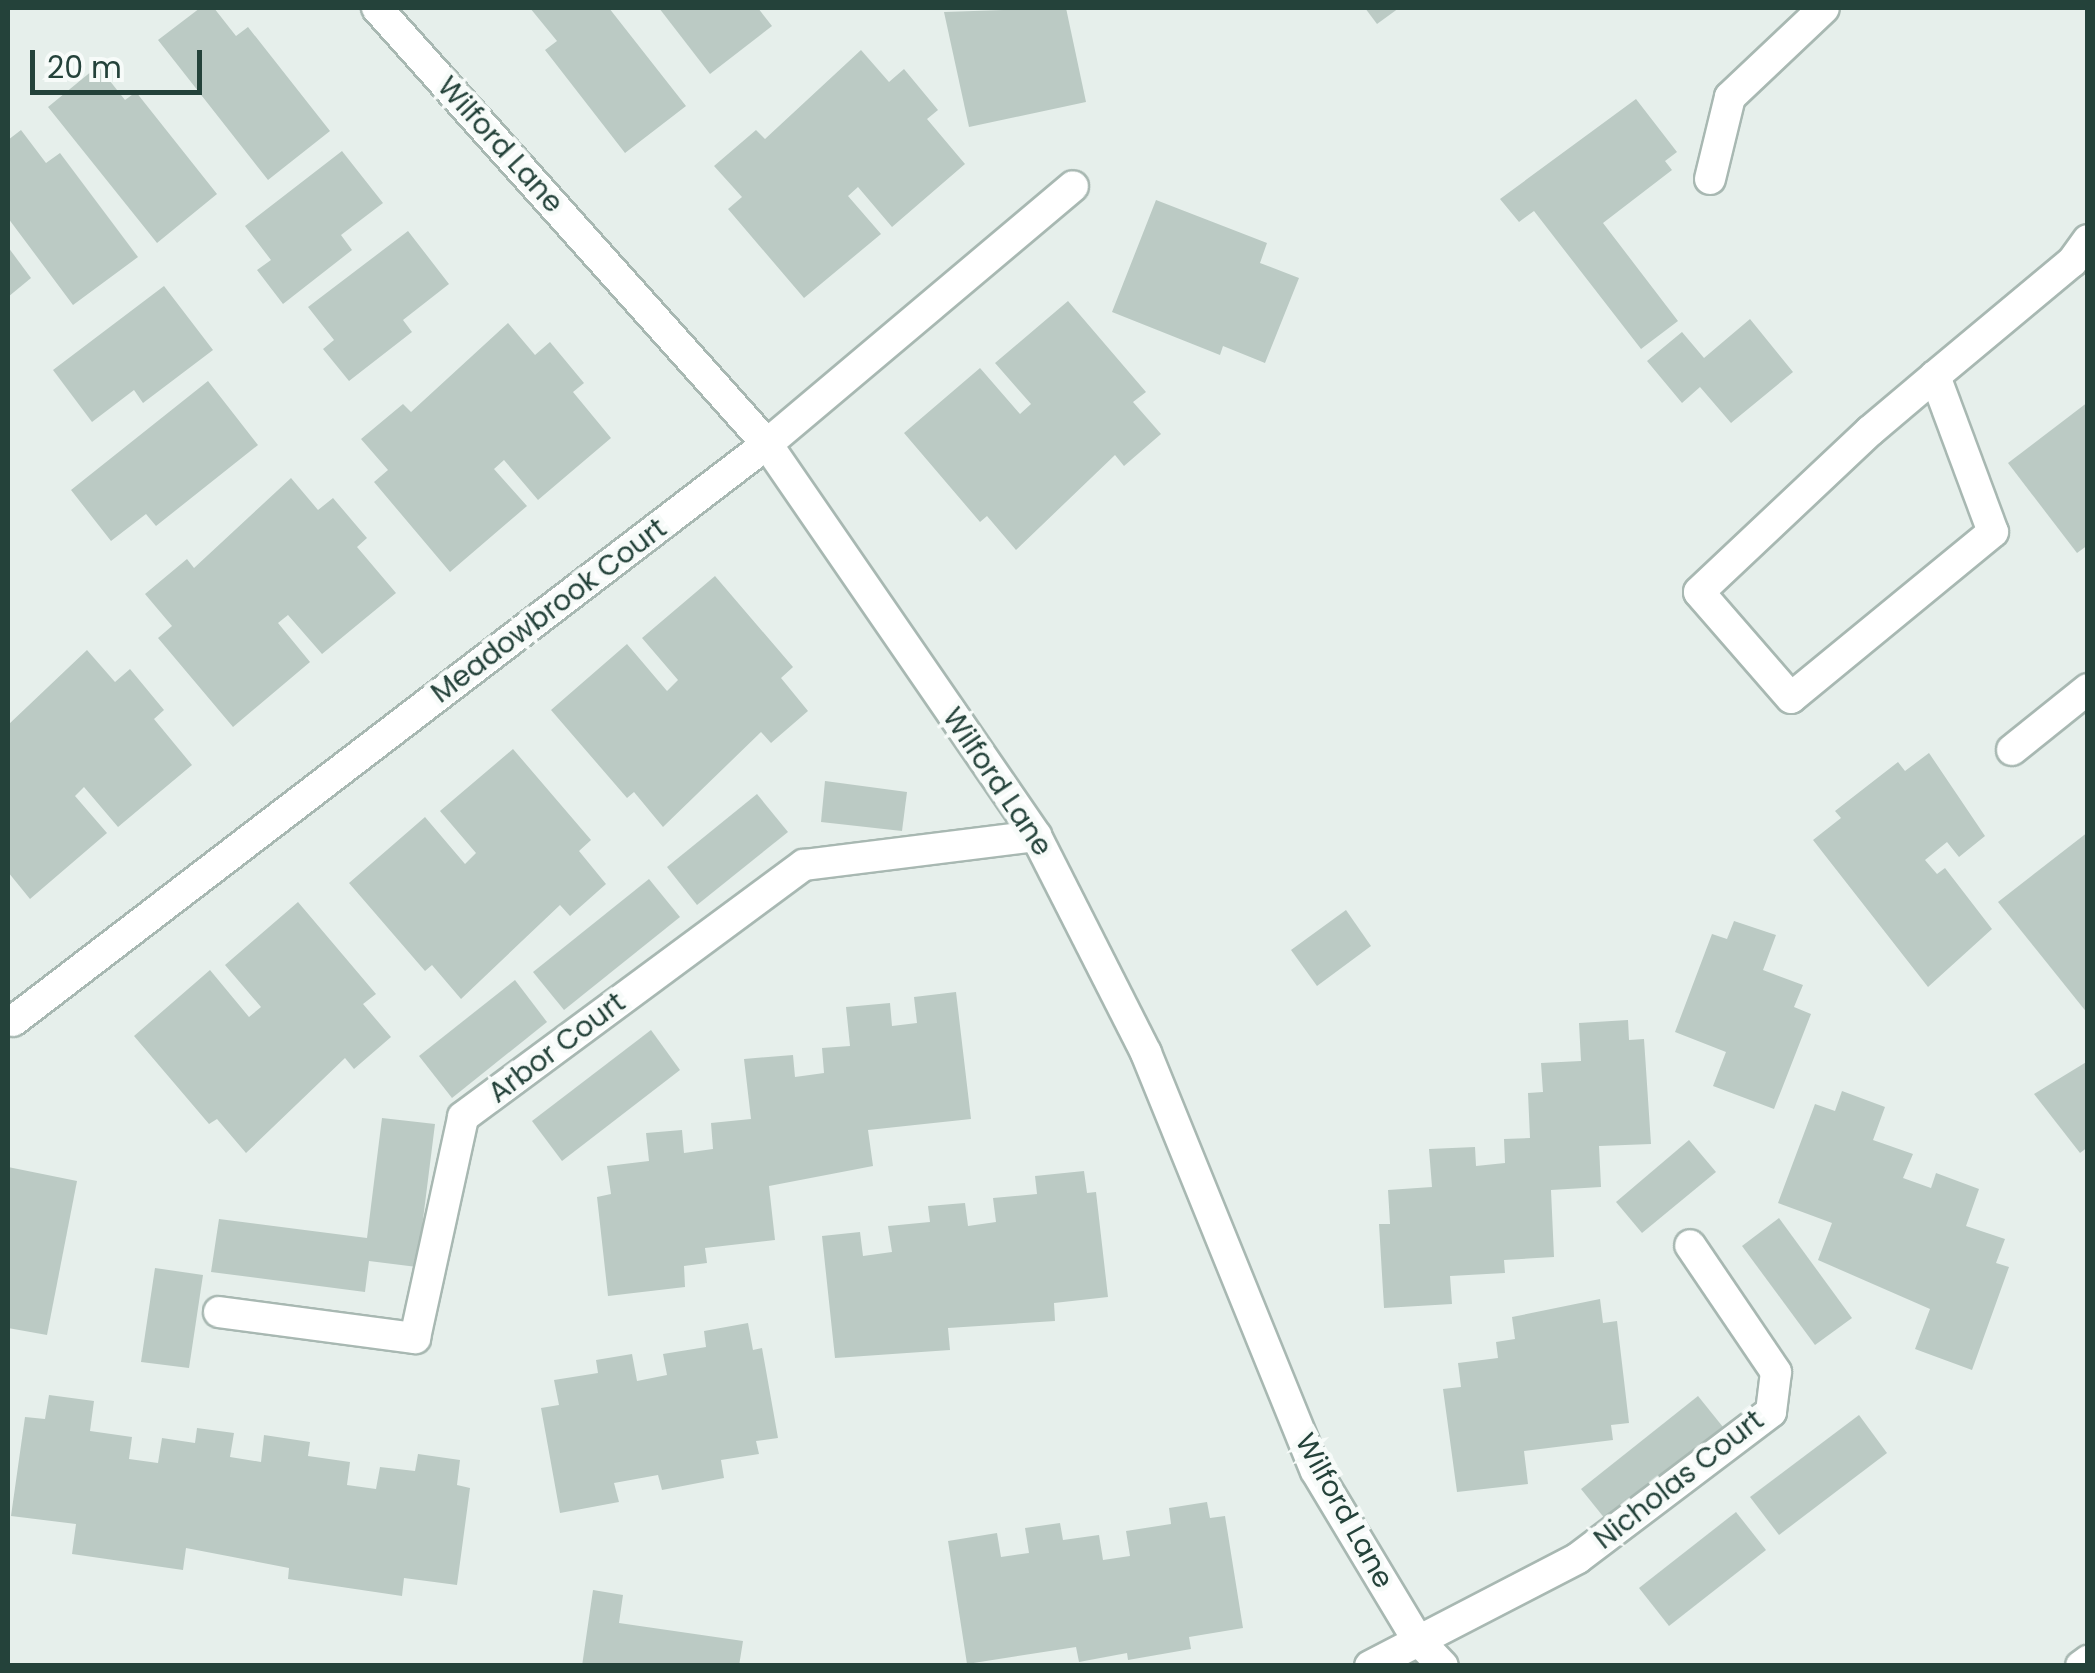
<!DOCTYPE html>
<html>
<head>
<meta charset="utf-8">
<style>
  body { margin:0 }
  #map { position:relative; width:2095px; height:1673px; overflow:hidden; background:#e6efeb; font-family:Poppins,sans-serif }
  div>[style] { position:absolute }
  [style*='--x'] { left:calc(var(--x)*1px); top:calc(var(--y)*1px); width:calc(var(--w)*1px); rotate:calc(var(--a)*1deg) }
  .building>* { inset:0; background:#bbcac4 }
  .roads { filter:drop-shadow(2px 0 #a8b8b2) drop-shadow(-2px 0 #a8b8b2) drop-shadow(0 2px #a8b8b2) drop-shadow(0 -2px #a8b8b2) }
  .lane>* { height:30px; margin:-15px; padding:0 15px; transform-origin:15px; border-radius:15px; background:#fff }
  .street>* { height:30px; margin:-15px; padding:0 15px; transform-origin:15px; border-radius:15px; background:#fff }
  span { translate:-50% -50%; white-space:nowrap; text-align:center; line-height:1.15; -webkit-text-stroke:9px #f7fbf9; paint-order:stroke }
  .street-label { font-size:28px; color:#24423a }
  .frame { position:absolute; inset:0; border:10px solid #24423a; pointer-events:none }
  .scale { position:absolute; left:30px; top:50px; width:172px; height:45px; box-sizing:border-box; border:5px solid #24423a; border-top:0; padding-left:12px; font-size:30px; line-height:35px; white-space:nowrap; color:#24423a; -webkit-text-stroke:8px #f7fbf9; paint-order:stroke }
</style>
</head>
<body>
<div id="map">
  <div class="building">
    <i style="clip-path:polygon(200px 8px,214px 8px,236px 36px,248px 27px,330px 131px,268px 180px,158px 40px)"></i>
    <i style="clip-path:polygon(530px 8px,609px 8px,686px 106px,625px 153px,545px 50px,557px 41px)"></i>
    <i style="clip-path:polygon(659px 8px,758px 8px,772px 26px,710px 74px)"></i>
    <i style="clip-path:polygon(1066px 8px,1086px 102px,969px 127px,944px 12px)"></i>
    <i style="clip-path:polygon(1365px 8px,1399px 8px,1377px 24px)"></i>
    <i style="clip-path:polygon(861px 50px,889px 82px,904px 69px,938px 110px,927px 119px,965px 164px,892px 227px,858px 187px,848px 196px,881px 234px,804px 298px,728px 209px,742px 197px,714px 166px,756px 130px,765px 139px)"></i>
    <i style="clip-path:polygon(98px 66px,125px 100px,136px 92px,217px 194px,157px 243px,48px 107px)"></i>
    <i style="clip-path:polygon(1636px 99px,1677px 152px,1665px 161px,1672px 170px,1603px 223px,1678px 321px,1641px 349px,1534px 211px,1519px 222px,1500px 199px)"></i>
    <i style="clip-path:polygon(21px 130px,46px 163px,60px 153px,138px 257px,73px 305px,8px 218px,8px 140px)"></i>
    <i style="clip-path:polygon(342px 151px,383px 203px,341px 235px,352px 250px,283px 304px,257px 270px,271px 260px,245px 226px)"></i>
    <i style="clip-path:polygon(1156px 200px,1267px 243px,1260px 263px,1299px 278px,1265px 363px,1223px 346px,1220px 355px,1112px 312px)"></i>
    <i style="clip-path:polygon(408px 231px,449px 284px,403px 320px,412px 332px,349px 381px,323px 349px,334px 340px,308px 307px)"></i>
    <i style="clip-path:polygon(8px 247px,31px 278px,8px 297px)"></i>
    <i style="clip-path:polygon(164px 286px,213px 350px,143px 403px,134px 390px,92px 422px,53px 370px)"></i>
    <i style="clip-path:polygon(1068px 301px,1146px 392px,1133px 402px,1161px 434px,1124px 466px,1115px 455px,1016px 550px,987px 516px,980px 522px,904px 433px,980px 368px,1020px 414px,1031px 404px,995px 363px)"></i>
    <i style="clip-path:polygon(1750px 319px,1793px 372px,1731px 423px,1700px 387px,1682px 403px,1647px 361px,1682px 332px,1704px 358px)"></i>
    <i style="clip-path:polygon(508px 323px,535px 355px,550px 342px,584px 383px,573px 392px,611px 438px,538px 500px,504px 460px,494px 469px,527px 506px,450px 572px,374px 482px,388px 470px,361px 439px,403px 404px,411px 412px)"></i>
    <i style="clip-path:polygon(208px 381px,258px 445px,156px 526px,146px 514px,111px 541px,71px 490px)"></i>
    <i style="clip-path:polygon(2088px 402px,2088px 545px,2077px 553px,2008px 463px)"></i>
    <i style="clip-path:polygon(291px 478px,318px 510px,333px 498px,367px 538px,357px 547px,396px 593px,322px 654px,288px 615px,278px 623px,310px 662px,233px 727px,158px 638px,172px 626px,145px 594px,187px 559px,194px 568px)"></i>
    <i style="clip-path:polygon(715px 576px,793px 667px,781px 678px,808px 711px,771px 743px,761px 732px,663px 827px,634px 792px,627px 798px,551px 710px,627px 644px,667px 691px,678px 680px,642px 638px)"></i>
    <i style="clip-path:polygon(87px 650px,115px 682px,130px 669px,164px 710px,154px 719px,192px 765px,118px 827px,84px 787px,75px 796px,107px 833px,30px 899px,8px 872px,8px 725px)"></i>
    <i style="clip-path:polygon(513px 749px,591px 840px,579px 851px,606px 884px,570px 916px,560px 905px,461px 999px,432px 965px,425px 971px,349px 883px,425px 817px,465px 864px,476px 853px,440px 811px)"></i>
    <i style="clip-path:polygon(1929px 753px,1985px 836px,1959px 857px,1947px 842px,1925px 860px,1937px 874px,1945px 868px,1992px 929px,1928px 987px,1813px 840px,1841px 818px,1835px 811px,1898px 762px,1905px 771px)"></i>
    <i style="clip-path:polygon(825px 781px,907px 792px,902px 831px,821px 822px)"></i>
    <i style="clip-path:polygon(757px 794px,788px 832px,697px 905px,667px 867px)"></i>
    <i style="clip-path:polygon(2088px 832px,2088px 1014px,1998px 902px)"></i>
    <i style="clip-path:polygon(649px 879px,680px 917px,564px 1010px,533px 972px)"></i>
    <i style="clip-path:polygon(298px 902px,376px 994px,363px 1004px,391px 1037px,354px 1069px,345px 1058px,246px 1153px,217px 1119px,209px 1124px,134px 1036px,210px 970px,249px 1017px,261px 1007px,225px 965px)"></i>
    <i style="clip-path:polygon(1346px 910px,1371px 946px,1317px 986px,1291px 950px)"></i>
    <i style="clip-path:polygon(1734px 921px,1776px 935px,1763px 970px,1803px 985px,1794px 1007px,1811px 1014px,1774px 1109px,1713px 1086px,1726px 1052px,1675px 1032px,1712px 934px,1727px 939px)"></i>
    <i style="clip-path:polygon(515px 980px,547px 1022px,452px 1098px,419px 1056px)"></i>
    <i style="clip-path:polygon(956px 992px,971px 1119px,868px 1130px,873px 1166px,769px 1186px,775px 1240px,705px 1248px,707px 1263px,684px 1266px,685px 1287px,608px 1296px,597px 1197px,611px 1194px,607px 1166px,649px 1161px,646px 1133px,682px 1130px,684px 1153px,713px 1149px,711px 1123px,751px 1119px,744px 1059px,793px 1055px,795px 1077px,824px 1073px,822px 1048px,850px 1046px,846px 1007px,890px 1003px,892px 1026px,917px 1023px,914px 997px)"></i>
    <i style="clip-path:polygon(1628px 1020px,1629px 1040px,1644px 1039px,1651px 1144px,1599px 1146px,1601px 1187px,1551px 1190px,1554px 1257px,1504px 1260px,1505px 1273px,1450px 1276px,1452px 1304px,1384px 1308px,1379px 1224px,1390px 1224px,1388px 1190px,1432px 1187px,1429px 1149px,1475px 1147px,1476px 1166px,1505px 1163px,1504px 1139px,1530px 1138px,1528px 1093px,1543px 1092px,1541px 1063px,1581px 1061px,1579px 1023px)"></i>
    <i style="clip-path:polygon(651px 1030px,680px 1070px,562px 1161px,532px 1121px)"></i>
    <i style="clip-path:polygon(2088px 1061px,2088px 1147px,2080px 1153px,2034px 1094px)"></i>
    <i style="clip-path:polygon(1842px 1091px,1885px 1107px,1873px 1140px,1913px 1154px,1903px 1178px,1931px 1188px,1936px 1173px,1979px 1189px,1966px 1226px,2005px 1239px,1996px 1263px,2009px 1267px,1972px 1370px,1915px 1349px,1930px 1309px,1818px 1260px,1832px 1223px,1778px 1203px,1815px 1104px,1835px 1111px)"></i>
    <i style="clip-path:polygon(382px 1118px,435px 1124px,417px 1267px,369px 1261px,365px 1292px,211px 1272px,219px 1219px,367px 1238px)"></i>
    <i style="clip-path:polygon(1689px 1140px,1716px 1172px,1642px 1233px,1616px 1202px)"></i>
    <i style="clip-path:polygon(8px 1167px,77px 1181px,47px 1335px,8px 1328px)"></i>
    <i style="clip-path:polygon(1084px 1171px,1087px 1193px,1096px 1192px,1108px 1297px,1054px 1303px,1055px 1321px,948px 1328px,950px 1350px,835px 1358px,822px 1236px,860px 1232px,863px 1256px,892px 1252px,888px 1226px,930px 1222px,928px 1206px,965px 1203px,968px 1226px,996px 1222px,993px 1198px,1037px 1194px,1035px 1176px)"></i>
    <i style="clip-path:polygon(1779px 1218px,1852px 1318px,1815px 1345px,1742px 1246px)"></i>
    <i style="clip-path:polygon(155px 1268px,203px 1275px,189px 1368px,141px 1362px)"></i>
    <i style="clip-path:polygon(1600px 1299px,1603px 1323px,1617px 1321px,1629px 1423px,1611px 1425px,1613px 1440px,1524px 1451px,1528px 1484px,1457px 1492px,1443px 1389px,1461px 1387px,1458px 1363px,1498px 1358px,1496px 1342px,1515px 1339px,1512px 1317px)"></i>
    <i style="clip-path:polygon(748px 1323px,753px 1350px,762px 1348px,778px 1438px,756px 1441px,759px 1454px,721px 1460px,724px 1478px,662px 1490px,658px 1475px,614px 1483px,619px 1502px,560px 1513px,541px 1408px,559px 1405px,554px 1380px,598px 1373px,596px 1360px,632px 1354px,637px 1381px,667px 1375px,663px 1354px,706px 1347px,704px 1331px)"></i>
    <i style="clip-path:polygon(49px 1395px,94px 1401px,90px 1431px,132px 1437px,129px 1459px,158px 1463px,162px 1438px,195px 1443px,197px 1428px,234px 1433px,230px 1457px,261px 1462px,264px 1435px,310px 1442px,308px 1456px,350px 1462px,347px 1485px,376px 1489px,380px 1467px,415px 1471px,418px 1454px,460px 1460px,457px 1485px,470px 1488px,457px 1585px,404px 1578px,402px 1596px,288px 1579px,289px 1568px,186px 1548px,183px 1570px,72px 1554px,76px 1524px,11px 1516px,25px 1417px,45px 1419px)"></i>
    <i style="clip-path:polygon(1698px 1396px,1727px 1432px,1610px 1525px,1581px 1489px)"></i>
    <i style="clip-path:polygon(1859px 1415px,1887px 1453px,1779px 1535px,1750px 1497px)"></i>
    <i style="clip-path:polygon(1207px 1502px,1210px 1518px,1225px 1516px,1243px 1628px,1189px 1637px,1191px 1649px,1128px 1660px,1127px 1653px,1079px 1662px,1076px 1647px,967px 1664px,948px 1541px,997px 1533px,1001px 1557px,1029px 1553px,1025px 1528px,1060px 1523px,1063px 1540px,1099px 1535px,1103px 1560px,1130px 1556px,1126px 1531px,1171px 1524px,1169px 1508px)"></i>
    <i style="clip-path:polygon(1736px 1512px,1766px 1550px,1669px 1626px,1639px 1588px)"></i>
    <i style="clip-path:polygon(593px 1590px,623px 1595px,619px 1623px,743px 1641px,739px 1666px,582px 1666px)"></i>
  </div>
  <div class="roads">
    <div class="lane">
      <i style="--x:1710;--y:179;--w:84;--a:-76.3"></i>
      <i style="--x:1730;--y:97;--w:129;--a:-43.4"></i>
      <i style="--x:1935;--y:376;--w:166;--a:69.6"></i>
      <i style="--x:1993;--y:532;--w:261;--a:140.6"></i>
      <i style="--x:1791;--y:698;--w:140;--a:-131"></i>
      <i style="--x:1699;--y:592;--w:235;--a:-43.3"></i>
      <i style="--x:1870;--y:431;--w:85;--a:-40.2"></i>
      <i style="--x:1935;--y:376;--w:178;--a:-39.8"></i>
      <i style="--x:2072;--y:262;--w:27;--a:-54"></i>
      <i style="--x:2012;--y:750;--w:97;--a:-38.8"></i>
      <i style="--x:2081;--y:1666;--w:9;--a:-36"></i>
    </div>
    <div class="street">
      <i style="--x:377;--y:8;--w:585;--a:48.19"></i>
      <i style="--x:767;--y:444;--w:475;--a:55.5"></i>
      <i style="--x:1036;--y:836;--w:243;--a:63.1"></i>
      <i style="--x:1146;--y:1053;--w:451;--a:67.9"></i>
      <i style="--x:1316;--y:1471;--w:196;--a:59"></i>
      <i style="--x:1417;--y:1639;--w:37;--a:46"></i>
      <i style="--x:13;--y:1021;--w:949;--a:-37.43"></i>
      <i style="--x:767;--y:444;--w:400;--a:-40.1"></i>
      <i style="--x:219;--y:1312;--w:198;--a:7.6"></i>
      <i style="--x:415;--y:1338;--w:226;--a:-77.7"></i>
      <i style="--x:463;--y:1117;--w:424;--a:-36.5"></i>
      <i style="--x:804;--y:865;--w:234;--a:-7.1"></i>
      <i style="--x:1370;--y:1666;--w:234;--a:-27.4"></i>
      <i style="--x:1578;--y:1558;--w:242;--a:-37.1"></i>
      <i style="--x:1771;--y:1412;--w:40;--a:-82.9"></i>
      <i style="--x:1776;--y:1372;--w:153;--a:-124.1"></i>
    </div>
  </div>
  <div class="street-label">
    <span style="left:500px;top:145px;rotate:48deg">Wilford Lane</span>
    <span style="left:549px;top:611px;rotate:-37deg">Meadowbrook Court</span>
    <span style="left:997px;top:782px;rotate:56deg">Wilford Lane</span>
    <span style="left:557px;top:1048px;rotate:-37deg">Arbor Court</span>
    <span style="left:1679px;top:1480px;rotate:-38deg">Nicholas Court</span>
    <span style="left:1344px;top:1511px;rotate:61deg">Wilford Lane</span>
  </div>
  <div class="frame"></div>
  <div class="scale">20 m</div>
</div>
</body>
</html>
